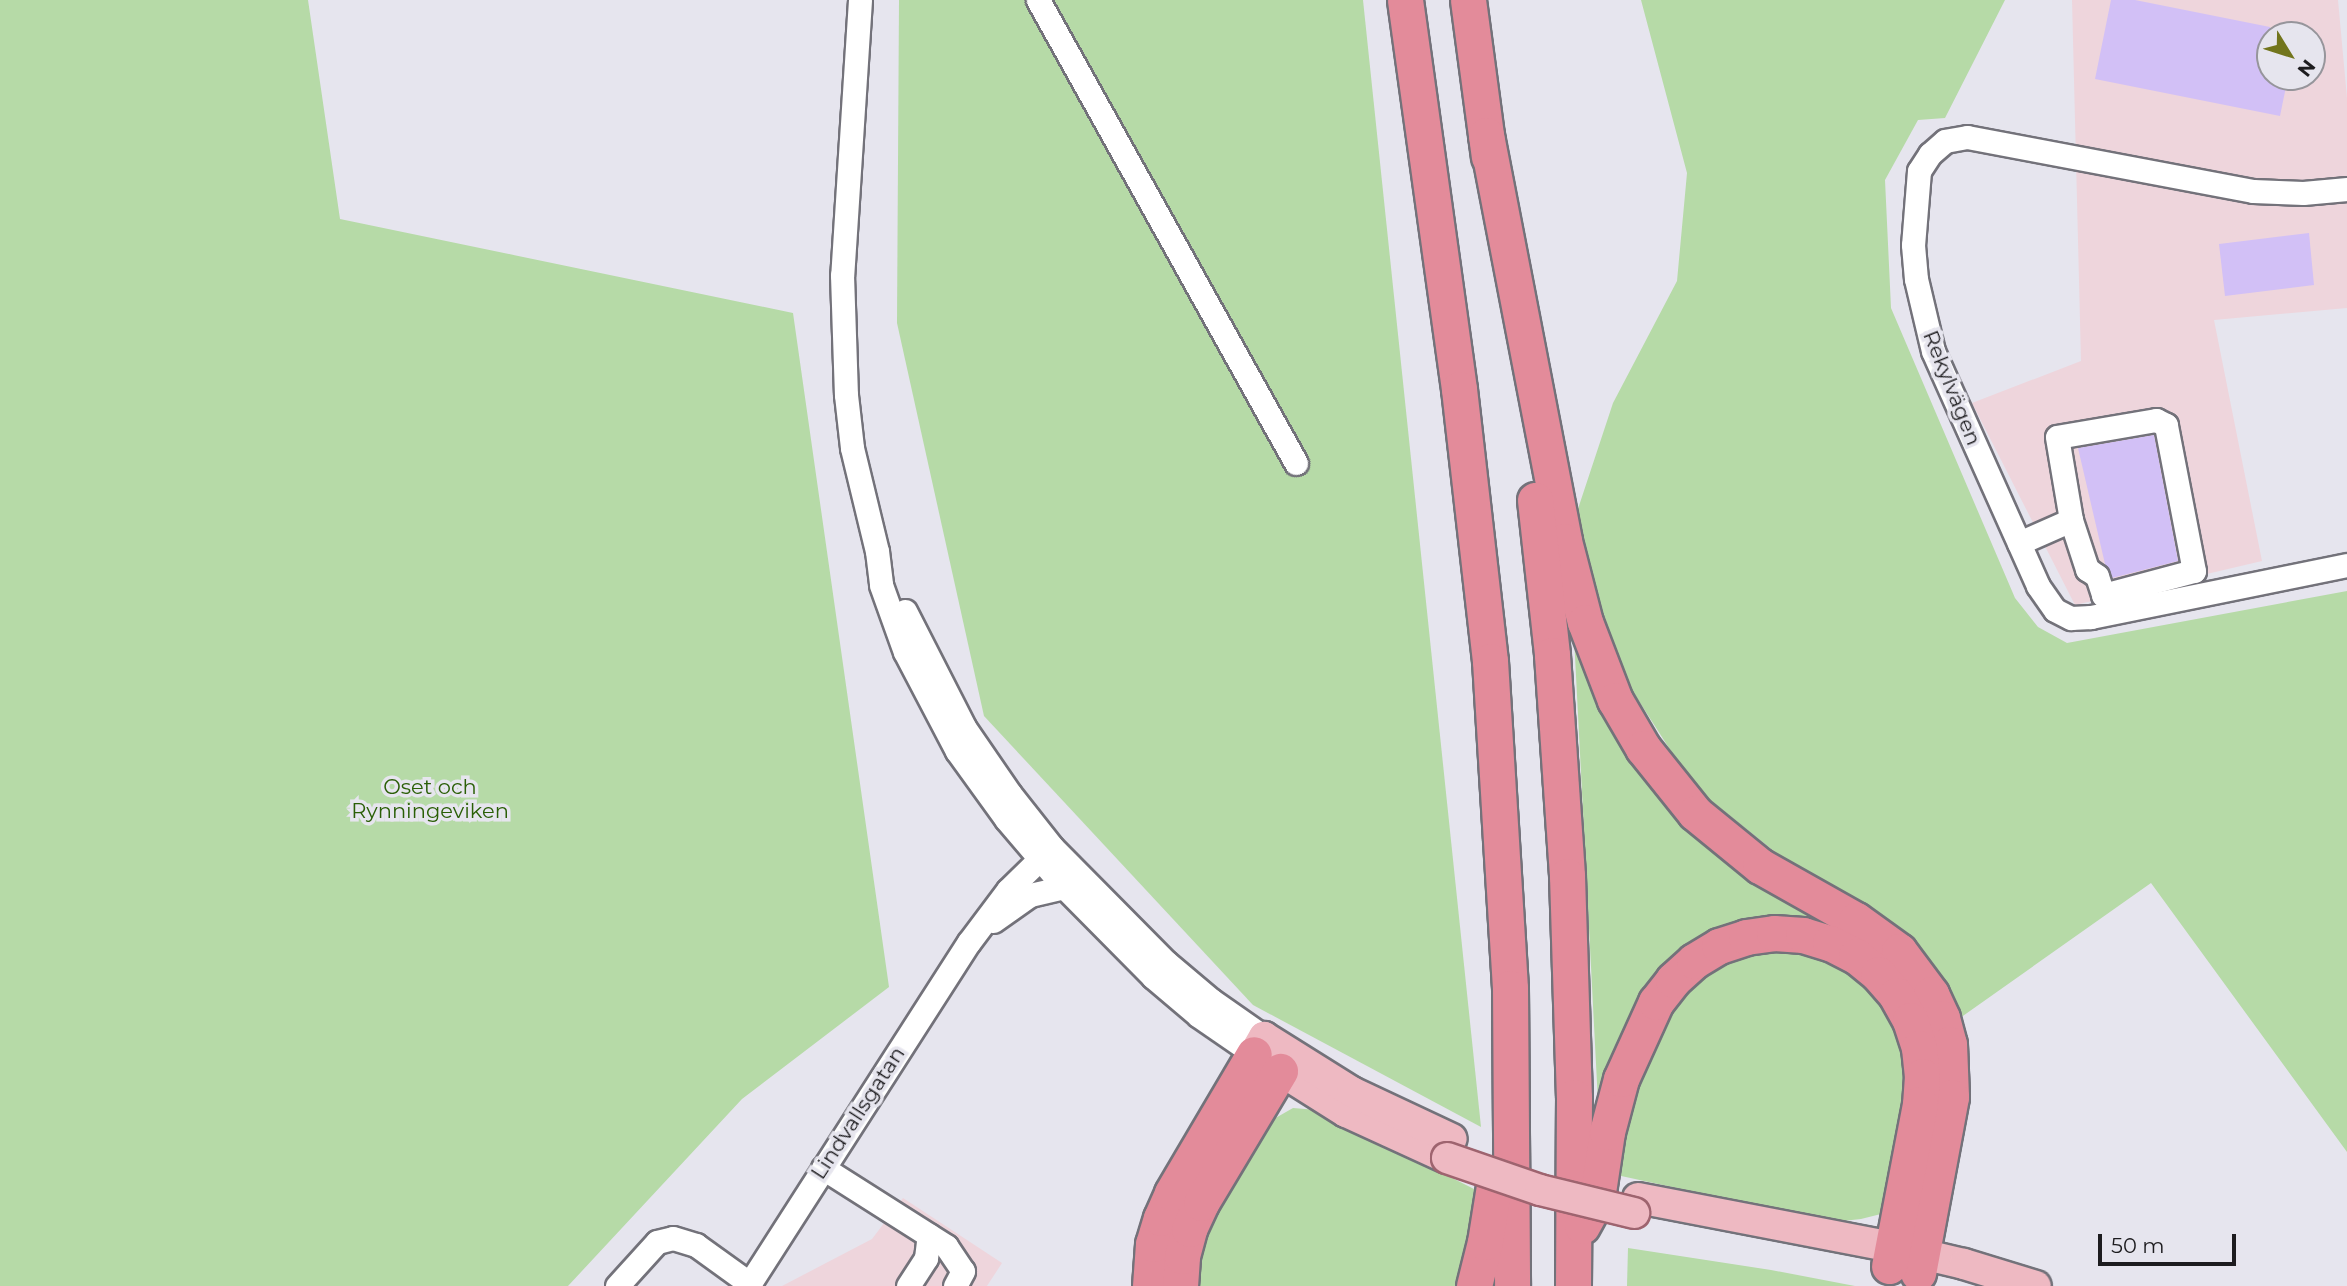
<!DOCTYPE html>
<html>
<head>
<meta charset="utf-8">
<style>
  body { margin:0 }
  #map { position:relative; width:2347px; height:1286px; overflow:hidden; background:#e6e5ee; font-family:Montserrat,sans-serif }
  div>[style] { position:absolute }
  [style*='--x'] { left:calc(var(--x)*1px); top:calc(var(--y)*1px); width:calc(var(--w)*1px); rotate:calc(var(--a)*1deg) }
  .industrial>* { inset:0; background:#eed5dc }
  .green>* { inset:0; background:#b6daa7 }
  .building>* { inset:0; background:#d2c0f6 }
  .roads { filter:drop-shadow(2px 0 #73727a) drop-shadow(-2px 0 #73727a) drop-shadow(0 2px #73727a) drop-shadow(0 -2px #73727a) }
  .minor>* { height:23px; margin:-11.5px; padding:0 11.5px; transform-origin:11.5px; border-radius:11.5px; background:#fff }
  .major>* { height:30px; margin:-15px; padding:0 15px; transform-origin:15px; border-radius:15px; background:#eeb9c2 }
  .highway>* { height:35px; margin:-17.5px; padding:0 17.5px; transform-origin:17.5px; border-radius:17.5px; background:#e38b9a }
  .bridges { filter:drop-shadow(2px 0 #9e646f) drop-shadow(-2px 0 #9e646f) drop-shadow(0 2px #9e646f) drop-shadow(0 -2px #9e646f) }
  .major-bridge>* { height:30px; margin:-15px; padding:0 15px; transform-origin:15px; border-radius:15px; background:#eeb9c2 }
  span { translate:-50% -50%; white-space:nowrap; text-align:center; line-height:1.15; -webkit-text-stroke:7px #e6e5ee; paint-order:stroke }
  .street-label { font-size:21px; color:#1d1c1f }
  .park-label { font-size:21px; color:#2a5f06 }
  .north { position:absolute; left:2256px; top:21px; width:70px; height:70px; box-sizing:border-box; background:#e6e5ee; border:2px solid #96959b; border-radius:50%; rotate:128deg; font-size:19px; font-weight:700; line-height:28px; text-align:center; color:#1d1c1f }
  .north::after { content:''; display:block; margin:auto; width:24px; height:32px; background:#72751d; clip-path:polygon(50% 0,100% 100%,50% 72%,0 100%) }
  .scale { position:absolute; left:2098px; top:1234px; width:138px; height:32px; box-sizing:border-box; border:4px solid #1d1c1f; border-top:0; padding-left:9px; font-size:21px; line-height:24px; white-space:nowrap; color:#1d1c1f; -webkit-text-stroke:5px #e6e5ee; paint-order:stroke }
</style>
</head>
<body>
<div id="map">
  <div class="industrial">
    <i style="clip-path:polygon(evenodd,2072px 0,2338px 0,2347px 98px,2347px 308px,2214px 320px,2262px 561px,2075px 605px,1972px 403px,2081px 361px,2072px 0,2270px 35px,2312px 35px,2312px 77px,2270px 77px,2270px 35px)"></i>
    <i style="clip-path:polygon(903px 1198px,1002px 1263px,987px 1286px,782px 1286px,872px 1239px)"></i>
  </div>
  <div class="green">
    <i style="clip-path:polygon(0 0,308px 0,340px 219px,793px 313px,889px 987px,742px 1099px,568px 1286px,0 1286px)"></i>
    <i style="clip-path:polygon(899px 0,1363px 0,1481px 1127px,1253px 1005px,984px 716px,897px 323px)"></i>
    <i style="clip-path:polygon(1641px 0,2005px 0,1945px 118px,1918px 120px,1885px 180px,1891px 308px,2015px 598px,2038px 627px,2067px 643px,2347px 591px,2347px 1152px,2151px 883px,1960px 1018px,1790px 864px,1694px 787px,1628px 684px,1572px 527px,1613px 403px,1677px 281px,1687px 173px)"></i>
    <i style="clip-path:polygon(1574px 637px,1621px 740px,1857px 938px,1678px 958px,1599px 1122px)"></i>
    <i style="clip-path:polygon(1768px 946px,1819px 951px,1860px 973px,1892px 1011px,1907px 1050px,1908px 1091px,1891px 1200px,1881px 1214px,1861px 1219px,1833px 1222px,1612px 1174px,1627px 1108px,1677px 994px,1718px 960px)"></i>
    <i style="clip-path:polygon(1293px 1108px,1317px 1110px,1476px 1190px,1466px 1264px,1457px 1286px,1198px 1286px,1202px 1236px,1222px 1198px,1272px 1120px)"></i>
    <i style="clip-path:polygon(1628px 1248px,1771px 1270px,1855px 1286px,1627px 1286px)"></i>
  </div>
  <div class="building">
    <i style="clip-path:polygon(2111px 0,2135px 0,2270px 27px,2270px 77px,2288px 77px,2280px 116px,2095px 79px)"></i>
    <i style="clip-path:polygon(2309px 233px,2314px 285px,2225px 296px,2219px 244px)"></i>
    <i style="clip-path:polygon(2154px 435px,2178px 561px,2112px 578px,2105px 564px,2078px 448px)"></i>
  </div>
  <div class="roads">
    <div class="minor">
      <i style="--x:860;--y:0;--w:276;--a:93.7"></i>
      <i style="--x:842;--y:275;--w:120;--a:88.1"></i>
      <i style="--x:846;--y:395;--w:53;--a:83.5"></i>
      <i style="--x:852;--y:448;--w:106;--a:76.4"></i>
      <i style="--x:877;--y:551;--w:34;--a:83"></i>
      <i style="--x:881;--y:585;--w:71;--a:70.3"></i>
      <i style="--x:905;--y:652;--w:112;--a:62.3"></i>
      <i style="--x:957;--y:751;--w:84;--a:54.2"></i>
      <i style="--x:1006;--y:819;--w:89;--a:49.5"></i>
      <i style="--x:1064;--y:887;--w:127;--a:45.3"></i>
      <i style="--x:1153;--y:977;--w:60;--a:40.3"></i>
      <i style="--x:1199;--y:1016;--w:67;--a:34.6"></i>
      <i style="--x:1038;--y:0;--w:530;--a:60.87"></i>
      <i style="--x:2347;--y:189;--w:44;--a:174.8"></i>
      <i style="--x:2303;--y:193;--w:50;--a:-177.7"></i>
      <i style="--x:2253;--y:191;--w:291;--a:-169.3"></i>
      <i style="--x:1967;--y:137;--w:22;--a:170"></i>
      <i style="--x:1945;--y:141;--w:20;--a:139"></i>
      <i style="--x:1930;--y:154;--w:20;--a:123"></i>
      <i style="--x:1919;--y:171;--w:74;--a:94.6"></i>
      <i style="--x:1913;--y:245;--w:34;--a:85"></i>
      <i style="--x:1916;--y:279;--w:74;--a:76.7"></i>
      <i style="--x:1933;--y:351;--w:257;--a:65.9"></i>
      <i style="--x:2038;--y:586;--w:29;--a:55"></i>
      <i style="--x:2055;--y:610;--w:18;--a:27"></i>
      <i style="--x:2071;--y:618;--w:20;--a:-3"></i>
      <i style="--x:2091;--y:617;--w:261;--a:-11.5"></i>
      <i style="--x:2019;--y:543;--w:57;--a:-23.9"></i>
      <i style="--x:2071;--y:520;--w:52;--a:71.9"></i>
      <i style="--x:2087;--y:569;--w:12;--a:35"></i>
      <i style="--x:2097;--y:576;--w:20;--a:72"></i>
      <i style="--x:2103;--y:595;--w:94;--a:-14.8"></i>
      <i style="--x:2194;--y:571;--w:149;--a:-100.9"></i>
      <i style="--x:2166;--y:425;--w:11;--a:-153"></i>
      <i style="--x:2156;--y:420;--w:100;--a:170.3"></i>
      <i style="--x:2057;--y:437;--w:84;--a:80.4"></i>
      <i style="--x:905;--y:611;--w:130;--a:63"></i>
      <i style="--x:964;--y:727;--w:81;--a:55.5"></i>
      <i style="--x:1010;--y:794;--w:68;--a:51.6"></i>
      <i style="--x:1052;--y:847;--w:162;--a:45.3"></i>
      <i style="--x:1166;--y:962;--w:59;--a:40.2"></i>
      <i style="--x:1211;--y:1000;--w:65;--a:34.9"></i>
      <i style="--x:993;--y:921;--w:45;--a:-35.1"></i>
      <i style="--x:1030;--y:895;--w:35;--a:-13"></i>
      <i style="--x:823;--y:1168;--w:146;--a:32.4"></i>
      <i style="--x:946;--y:1246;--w:30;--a:56"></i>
      <i style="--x:963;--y:1271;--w:17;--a:118"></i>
      <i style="--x:617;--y:1286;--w:59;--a:-47.7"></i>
      <i style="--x:657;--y:1242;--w:16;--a:-14"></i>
      <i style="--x:673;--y:1238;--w:24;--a:17"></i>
      <i style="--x:696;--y:1245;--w:67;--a:35.8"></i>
      <i style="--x:748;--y:1286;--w:409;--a:-57.3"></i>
      <i style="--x:969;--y:942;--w:65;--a:-53.1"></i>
      <i style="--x:1008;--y:890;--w:59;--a:-44.3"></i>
      <i style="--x:908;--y:1286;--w:33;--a:-57"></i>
      <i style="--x:926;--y:1258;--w:23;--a:-83"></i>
    </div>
    <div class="major">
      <i style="--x:1447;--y:1158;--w:111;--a:-155.5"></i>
      <i style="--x:1346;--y:1112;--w:109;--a:-147.8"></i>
      <i style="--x:1254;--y:1054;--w:20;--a:-60"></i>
      <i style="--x:1264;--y:1037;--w:104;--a:32"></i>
      <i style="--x:1352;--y:1092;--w:110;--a:25.2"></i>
      <i style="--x:1638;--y:1198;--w:259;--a:10.9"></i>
      <i style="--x:1892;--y:1247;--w:74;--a:13.3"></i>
      <i style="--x:1964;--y:1264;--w:75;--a:17"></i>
    </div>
    <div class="highway">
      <i style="--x:1405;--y:0;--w:393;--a:82.1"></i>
      <i style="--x:1459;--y:389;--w:274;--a:83.5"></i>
      <i style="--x:1490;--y:661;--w:328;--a:86.5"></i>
      <i style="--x:1510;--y:988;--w:298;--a:89.6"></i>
      <i style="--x:1468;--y:0;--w:158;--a:82.4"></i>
      <i style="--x:1486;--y:135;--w:413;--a:79.1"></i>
      <i style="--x:1564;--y:541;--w:84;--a:75.5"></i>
      <i style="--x:1585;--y:622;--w:84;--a:69"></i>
      <i style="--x:1615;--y:700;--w:56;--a:59.7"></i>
      <i style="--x:1643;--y:748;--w:83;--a:51.3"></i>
      <i style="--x:1695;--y:813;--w:84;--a:39.2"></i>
      <i style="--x:1760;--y:866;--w:110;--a:29.4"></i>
      <i style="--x:1856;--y:920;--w:53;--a:35.8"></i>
      <i style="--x:1899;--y:951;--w:54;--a:53.3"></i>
      <i style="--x:1931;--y:994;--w:26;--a:65"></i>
      <i style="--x:1942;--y:1018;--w:27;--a:75"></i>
      <i style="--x:1949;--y:1044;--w:53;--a:87.8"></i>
      <i style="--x:1951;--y:1097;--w:179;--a:100.6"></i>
      <i style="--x:1535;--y:500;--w:156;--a:83.7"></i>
      <i style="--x:1552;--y:655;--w:222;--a:86.1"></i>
      <i style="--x:1567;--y:876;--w:221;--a:88.2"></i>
      <i style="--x:1574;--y:1097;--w:189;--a:90.3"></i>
      <i style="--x:1582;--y:1226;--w:31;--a:-61"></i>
      <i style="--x:1597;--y:1199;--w:68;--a:-81.5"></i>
      <i style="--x:1607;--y:1132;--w:55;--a:-75.2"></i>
      <i style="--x:1621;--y:1079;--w:85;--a:-65.6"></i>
      <i style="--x:1656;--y:1002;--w:28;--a:-52"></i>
      <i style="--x:1673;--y:980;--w:28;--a:-42"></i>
      <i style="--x:1694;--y:961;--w:29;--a:-31"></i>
      <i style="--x:1719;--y:946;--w:28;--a:-18"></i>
      <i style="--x:1746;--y:937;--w:28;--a:-8"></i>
      <i style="--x:1774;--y:933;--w:29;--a:4"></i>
      <i style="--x:1803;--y:935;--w:28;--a:17"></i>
      <i style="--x:1830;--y:943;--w:29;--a:27"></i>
      <i style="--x:1856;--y:956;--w:28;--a:39"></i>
      <i style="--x:1878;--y:974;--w:28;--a:49"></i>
      <i style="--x:1896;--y:995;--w:29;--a:61"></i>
      <i style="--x:1910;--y:1020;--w:29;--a:72"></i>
      <i style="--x:1919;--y:1048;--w:28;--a:84"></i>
      <i style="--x:1922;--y:1076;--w:28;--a:94"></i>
      <i style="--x:1920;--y:1104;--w:165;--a:100.8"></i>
      <i style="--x:1150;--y:1286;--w:42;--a:-85.9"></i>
      <i style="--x:1153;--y:1244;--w:27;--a:-73"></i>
      <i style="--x:1161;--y:1218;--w:27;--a:-66"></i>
      <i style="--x:1172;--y:1193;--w:161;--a:-59.5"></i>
      <i style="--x:1180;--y:1286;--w:30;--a:-86"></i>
      <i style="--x:1182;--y:1256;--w:28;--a:-75"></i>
      <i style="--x:1189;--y:1229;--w:29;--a:-65"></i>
      <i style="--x:1201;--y:1203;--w:154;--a:-59.1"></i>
      <i style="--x:1474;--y:1286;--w:45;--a:-76"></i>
      <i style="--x:1485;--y:1242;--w:57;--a:-80.9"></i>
    </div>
  </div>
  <div class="bridges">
    <div class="major-bridge">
      <i style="--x:1447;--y:1158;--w:98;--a:19"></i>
      <i style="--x:1540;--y:1190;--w:97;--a:13.7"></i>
    </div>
  </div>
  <div class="street-label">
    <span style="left:1952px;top:388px;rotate:68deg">Rekylvägen</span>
    <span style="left:858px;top:1113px;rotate:-57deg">Lindvallsgatan</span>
  </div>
  <div class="park-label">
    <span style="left:430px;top:799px">Oset och<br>Rynningeviken</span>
  </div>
  <div class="north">N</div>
  <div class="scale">50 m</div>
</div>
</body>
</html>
